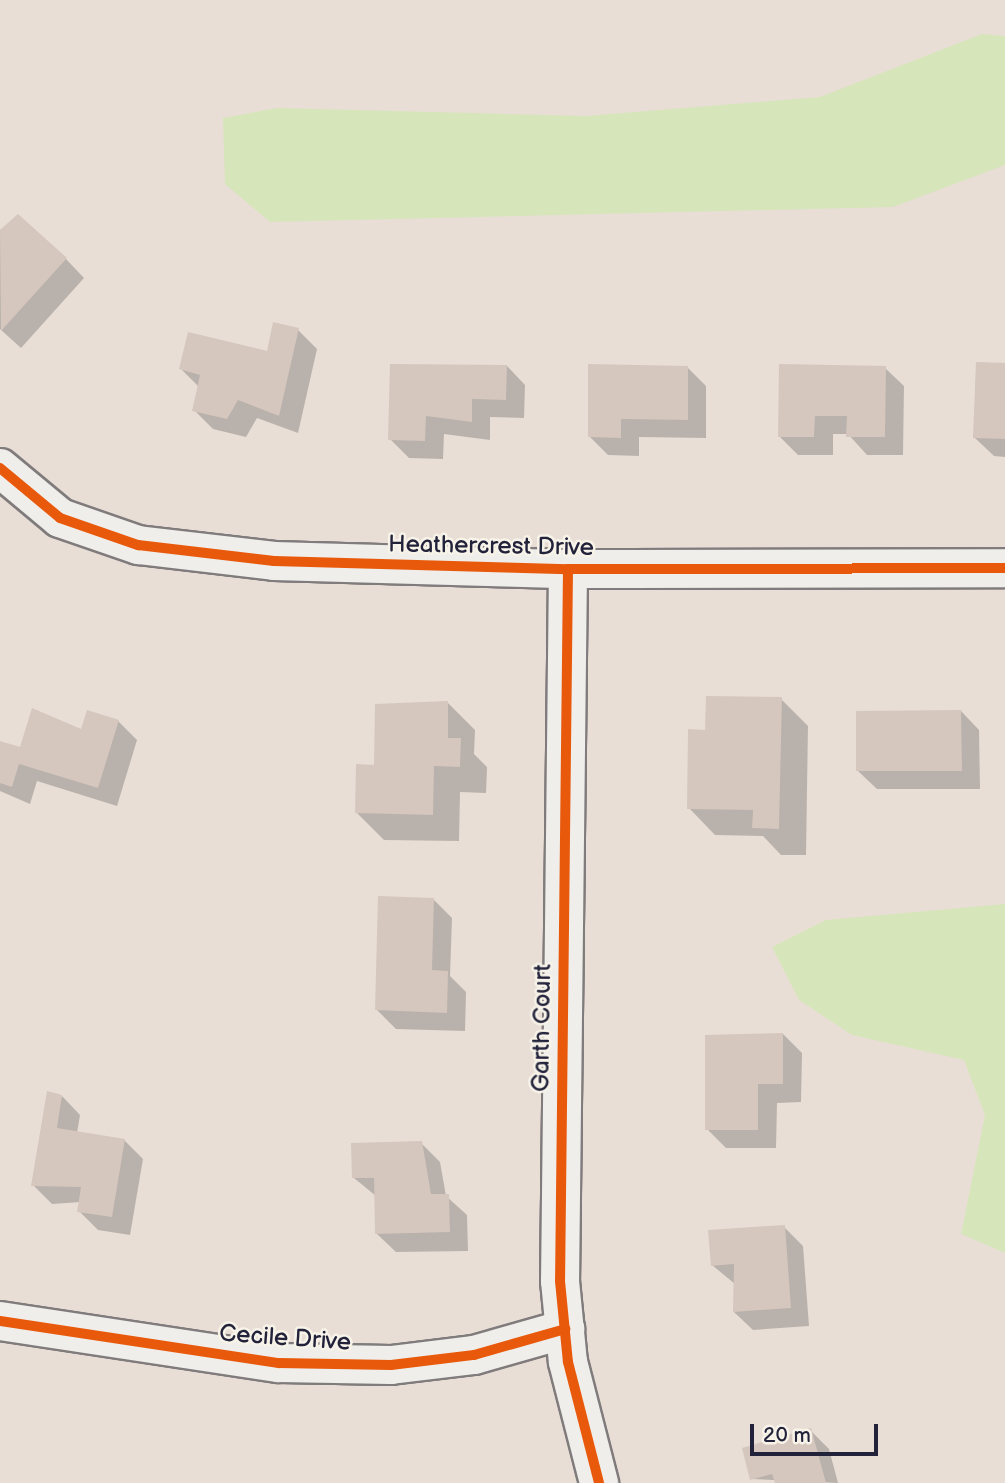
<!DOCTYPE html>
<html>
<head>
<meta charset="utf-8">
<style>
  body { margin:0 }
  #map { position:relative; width:1005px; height:1483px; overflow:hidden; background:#e8ded6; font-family:"Balsamiq Sans",sans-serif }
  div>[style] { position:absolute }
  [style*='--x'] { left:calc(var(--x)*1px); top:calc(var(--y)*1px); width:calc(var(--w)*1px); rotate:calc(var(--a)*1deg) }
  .green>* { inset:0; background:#d7e5ba }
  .shadow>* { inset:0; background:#0003 }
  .building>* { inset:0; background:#d5c6be }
  .roads { filter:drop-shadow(2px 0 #807b7c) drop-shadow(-2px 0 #807b7c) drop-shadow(0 2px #807b7c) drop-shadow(0 -2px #807b7c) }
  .street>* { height:38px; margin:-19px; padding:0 19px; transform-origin:19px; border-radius:19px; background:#f0eeea }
  .cycleway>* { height:10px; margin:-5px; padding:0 5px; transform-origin:5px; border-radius:5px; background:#e8590c }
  span { translate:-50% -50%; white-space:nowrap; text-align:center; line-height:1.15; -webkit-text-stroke:5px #f7f3e8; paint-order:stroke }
  .street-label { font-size:24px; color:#22223b }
  .scale { position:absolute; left:750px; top:1424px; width:128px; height:32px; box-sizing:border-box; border:4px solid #22223b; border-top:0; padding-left:9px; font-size:21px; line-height:24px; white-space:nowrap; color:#22223b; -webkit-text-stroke:5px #f7f3e8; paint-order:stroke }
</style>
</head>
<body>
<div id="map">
  <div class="green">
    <i style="clip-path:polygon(982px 34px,1005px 36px,1005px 165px,893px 207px,270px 222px,225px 184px,223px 118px,277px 108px,586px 116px,820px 97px)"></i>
    <i style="clip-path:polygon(1005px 904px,1005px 1253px,961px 1234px,985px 1115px,964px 1060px,852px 1035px,799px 1000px,772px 947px,826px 920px)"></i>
  </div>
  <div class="shadow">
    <i style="clip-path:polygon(0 232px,66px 259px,84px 278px,21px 348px,0 329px)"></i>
    <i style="clip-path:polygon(298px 330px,317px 349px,298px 433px,257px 418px,246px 437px,213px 429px,194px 410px,199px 387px,181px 369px,268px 353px)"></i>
    <i style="clip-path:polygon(1005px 365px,1005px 457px,994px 456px,975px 438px)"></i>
    <i style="clip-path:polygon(392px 366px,507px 366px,525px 385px,524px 418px,490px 417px,490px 440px,444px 434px,443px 459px,409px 458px,390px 439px)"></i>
    <i style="clip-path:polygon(687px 367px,706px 386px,706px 438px,639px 437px,639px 456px,608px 455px,589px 436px)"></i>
    <i style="clip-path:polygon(885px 368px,904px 386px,903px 455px,867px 455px,848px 434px,833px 434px,833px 455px,798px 455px,779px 436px)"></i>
    <i style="clip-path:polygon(781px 699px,808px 726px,806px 855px,781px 855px,763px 836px,715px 835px,689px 808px,707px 732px)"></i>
    <i style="clip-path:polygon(448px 703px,475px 730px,474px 754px,487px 767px,486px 793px,460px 792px,459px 841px,384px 840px,357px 813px,375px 766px)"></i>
    <i style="clip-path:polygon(961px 711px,979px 730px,980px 789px,877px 789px,858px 771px)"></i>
    <i style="clip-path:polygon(118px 721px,137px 740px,117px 806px,37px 781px,30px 804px,0 791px,0 743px,21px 749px)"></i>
    <i style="clip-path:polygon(433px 899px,452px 918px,450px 976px,466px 992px,465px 1031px,396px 1029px,377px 1010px)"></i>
    <i style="clip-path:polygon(783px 1034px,802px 1053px,801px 1102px,777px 1103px,776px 1148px,726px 1148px,707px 1129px)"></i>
    <i style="clip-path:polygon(62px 1096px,80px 1115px,77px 1133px,124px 1140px,143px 1159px,130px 1235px,98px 1230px,79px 1211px,81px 1202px,52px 1204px,33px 1185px)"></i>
    <i style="clip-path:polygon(421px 1143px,440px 1162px,446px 1196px,467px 1215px,468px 1251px,396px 1252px,377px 1234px,376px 1196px,354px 1178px)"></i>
    <i style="clip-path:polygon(784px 1227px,803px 1246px,809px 1326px,753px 1330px,734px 1312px,735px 1284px,712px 1265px)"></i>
    <i style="clip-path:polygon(810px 1430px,829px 1449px,838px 1483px,752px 1479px)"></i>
  </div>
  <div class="building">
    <i style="clip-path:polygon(18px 214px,67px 258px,1px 331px,0 230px)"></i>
    <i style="clip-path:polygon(273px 322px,299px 328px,279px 416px,238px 400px,227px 419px,192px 411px,200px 375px,179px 369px,188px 332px,267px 351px)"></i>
    <i style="clip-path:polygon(976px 362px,1005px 363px,1005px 439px,973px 438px)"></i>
    <i style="clip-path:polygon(390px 364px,507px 365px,506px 400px,472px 399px,472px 422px,426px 416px,425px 441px,388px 440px)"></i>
    <i style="clip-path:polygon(588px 364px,688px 366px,688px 420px,621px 419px,621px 438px,588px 437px)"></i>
    <i style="clip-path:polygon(779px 364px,886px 366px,885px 437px,846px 437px,847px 416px,815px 416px,814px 437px,778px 437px)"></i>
    <i style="clip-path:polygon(706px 696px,782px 697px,779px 829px,752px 828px,753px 810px,687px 809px,688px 729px,705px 730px)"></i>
    <i style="clip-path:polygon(448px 701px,448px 738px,461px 738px,460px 767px,434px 766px,433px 815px,355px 813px,356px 764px,374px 765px,375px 704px)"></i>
    <i style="clip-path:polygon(32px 708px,81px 729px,87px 710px,119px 720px,98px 788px,19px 764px,12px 787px,0 783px,0 741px,20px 747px)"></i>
    <i style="clip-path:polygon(961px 710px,962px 771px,856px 771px,856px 711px)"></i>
    <i style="clip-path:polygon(378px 896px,434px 898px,432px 970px,448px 971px,447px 1013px,375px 1010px)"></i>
    <i style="clip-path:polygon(783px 1033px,783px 1084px,758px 1084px,758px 1130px,705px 1130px,705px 1035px)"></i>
    <i style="clip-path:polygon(47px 1091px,62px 1095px,57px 1128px,125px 1139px,112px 1217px,77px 1212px,81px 1187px,31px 1186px)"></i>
    <i style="clip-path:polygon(422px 1141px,431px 1194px,449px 1194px,450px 1232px,375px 1234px,374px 1178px,352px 1178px,351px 1143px)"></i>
    <i style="clip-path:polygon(785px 1225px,791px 1308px,733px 1312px,734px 1264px,711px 1266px,708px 1230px)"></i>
    <i style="clip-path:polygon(811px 1428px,826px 1483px,775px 1483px,772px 1474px,750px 1480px,742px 1448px)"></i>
  </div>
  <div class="roads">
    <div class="street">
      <i style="--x:0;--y:468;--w:78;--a:39.8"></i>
      <i style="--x:60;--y:518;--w:83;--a:19.1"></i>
      <i style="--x:138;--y:545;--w:137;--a:6.7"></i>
      <i style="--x:274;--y:561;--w:294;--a:1.6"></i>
      <i style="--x:568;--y:569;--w:437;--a:-0.1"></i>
      <i style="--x:568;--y:569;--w:712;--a:90.64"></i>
      <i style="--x:560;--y:1281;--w:81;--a:84.4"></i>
      <i style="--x:568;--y:1362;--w:125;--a:75.6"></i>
      <i style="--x:0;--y:1321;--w:282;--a:8.6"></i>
      <i style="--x:279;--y:1363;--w:112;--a:1"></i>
      <i style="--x:391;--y:1365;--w:84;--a:-6.9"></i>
      <i style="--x:474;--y:1355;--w:95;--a:-15.9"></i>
    </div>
  </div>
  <div class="cycleway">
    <i style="--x:0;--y:468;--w:78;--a:39.8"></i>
    <i style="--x:60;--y:518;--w:83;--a:19.1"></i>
    <i style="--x:138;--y:545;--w:137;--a:6.7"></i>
    <i style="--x:274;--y:561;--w:294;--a:1.6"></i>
    <i style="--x:568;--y:569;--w:437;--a:-0.1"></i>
    <i style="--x:568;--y:569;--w:712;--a:90.64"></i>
    <i style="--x:560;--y:1281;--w:81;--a:84.4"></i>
    <i style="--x:568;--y:1362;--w:125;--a:75.6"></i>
    <i style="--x:0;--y:1321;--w:282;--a:8.6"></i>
    <i style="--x:279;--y:1363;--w:112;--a:1"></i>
    <i style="--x:391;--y:1365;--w:84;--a:-6.9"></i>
    <i style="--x:474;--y:1355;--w:95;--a:-15.9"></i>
  </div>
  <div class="street-label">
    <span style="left:491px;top:546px;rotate:1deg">Heathercrest Drive</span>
    <span style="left:542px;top:1028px;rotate:-89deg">Garth Court</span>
    <span style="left:285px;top:1338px;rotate:4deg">Cecile Drive</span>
  </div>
  <div class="scale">20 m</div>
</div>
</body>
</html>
